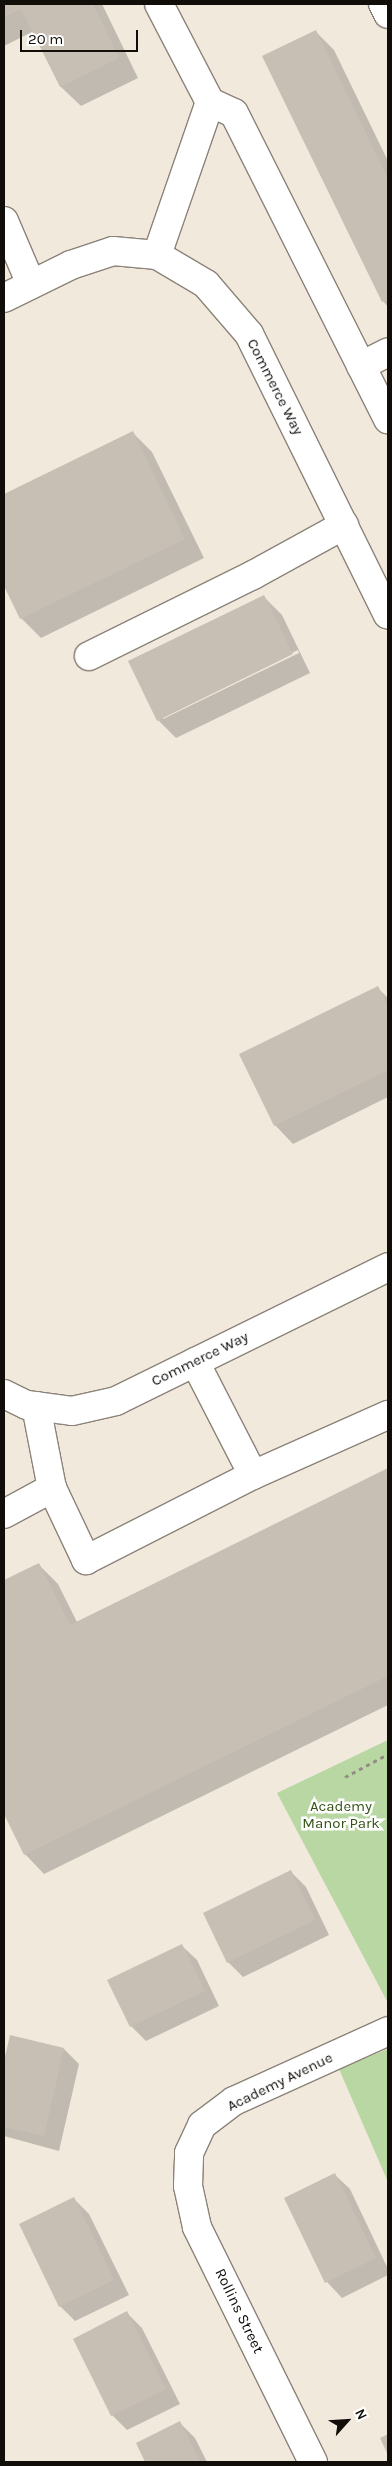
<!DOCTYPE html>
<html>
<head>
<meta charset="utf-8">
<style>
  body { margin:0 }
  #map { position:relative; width:392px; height:2466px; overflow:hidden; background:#f2e9dd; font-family:Karla,sans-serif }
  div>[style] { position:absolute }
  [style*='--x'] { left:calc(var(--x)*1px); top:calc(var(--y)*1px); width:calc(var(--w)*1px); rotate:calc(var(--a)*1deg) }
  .green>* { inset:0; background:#b8d7a3 }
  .shadow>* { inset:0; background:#0003 }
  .building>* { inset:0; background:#c8bfb4 }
  .path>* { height:3px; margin-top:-1.5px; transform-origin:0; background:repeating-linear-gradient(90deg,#948d85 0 4px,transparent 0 8px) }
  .roads { filter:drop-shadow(1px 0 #8b8379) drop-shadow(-1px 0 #8b8379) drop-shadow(0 1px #8b8379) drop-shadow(0 -1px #8b8379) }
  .minor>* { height:28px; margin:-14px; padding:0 14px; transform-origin:14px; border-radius:14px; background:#fff }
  span { translate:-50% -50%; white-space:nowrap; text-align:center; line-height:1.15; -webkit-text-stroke:5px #fff; paint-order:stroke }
  .street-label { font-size:15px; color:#110e0a }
  .park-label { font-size:15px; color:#335215 }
  .frame { position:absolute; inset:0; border:5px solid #110e0a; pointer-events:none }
  .north { position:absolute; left:322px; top:2396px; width:50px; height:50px; -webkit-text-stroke:4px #fff; paint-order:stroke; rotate:64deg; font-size:14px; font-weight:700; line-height:20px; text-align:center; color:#110e0a }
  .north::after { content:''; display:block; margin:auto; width:18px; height:22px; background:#110e0a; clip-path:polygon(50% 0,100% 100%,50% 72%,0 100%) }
  .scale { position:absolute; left:20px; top:30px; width:118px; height:22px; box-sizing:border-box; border:2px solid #110e0a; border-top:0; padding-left:6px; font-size:15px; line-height:18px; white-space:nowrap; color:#110e0a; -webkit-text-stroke:4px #fff; paint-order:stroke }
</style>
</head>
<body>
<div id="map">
  <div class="green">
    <i style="clip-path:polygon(388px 1740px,388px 2003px,277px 1793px)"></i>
    <i style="clip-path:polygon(388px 2049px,388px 2182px,339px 2069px)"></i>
  </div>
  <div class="shadow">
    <i style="clip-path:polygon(4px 4px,102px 4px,138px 78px,81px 106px,61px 87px,34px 31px,4px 46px)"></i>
    <i style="clip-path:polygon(315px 31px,334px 50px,388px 161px,388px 307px,383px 301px)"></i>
    <i style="clip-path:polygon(132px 432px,152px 452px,204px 558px,41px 638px,21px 618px,4px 583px,4px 495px)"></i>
    <i style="clip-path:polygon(evenodd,263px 596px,282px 615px,310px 673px,176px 738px,158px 720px,263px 596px,298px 650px,299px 653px,163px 719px,163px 716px,298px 650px)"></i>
    <i style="clip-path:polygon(378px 988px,388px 998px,388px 1097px,293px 1144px,275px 1125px)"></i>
    <i style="clip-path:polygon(388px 1470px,388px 1705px,44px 1874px,25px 1854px,4px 1811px,4px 1581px,38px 1564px,58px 1584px,77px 1622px)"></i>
    <i style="clip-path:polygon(291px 1872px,306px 1887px,329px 1935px,243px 1977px,228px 1962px)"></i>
    <i style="clip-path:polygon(181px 1945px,197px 1960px,219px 2006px,146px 2041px,131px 2026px)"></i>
    <i style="clip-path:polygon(11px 2037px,64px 2049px,79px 2064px,59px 2151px,4px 2136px,4px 2066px)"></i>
    <i style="clip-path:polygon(334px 2174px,350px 2189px,388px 2269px,388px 2275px,342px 2298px,327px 2282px,285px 2198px)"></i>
    <i style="clip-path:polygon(74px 2199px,89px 2214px,129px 2295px,75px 2321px,60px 2306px)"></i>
    <i style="clip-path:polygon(127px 2313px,142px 2328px,180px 2404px,127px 2430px,112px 2415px)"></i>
    <i style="clip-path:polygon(180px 2423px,195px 2438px,207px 2462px,147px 2462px,137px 2443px)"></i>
  </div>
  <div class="building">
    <i style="clip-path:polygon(4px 4px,93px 4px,119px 58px,60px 87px,21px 9px,4px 17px)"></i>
    <i style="clip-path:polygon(316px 30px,388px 179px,388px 299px,382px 302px,262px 56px)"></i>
    <i style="clip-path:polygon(133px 431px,185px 539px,20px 619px,4px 586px,4px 494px)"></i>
    <i style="clip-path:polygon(264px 595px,293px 654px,157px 721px,128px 661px)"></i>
    <i style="clip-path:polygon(378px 986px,388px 1007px,388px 1070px,274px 1126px,239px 1054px)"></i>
    <i style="clip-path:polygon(388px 1468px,388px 1676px,24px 1855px,4px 1814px,4px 1580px,39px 1563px,70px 1625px)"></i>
    <i style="clip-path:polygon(291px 1870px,315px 1920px,227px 1963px,203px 1913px)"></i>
    <i style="clip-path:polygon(182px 1944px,205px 1991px,130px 2027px,107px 1980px)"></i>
    <i style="clip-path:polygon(10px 2035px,64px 2048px,44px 2136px,4px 2127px,4px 2061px)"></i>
    <i style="clip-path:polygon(335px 2173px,376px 2258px,325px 2283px,284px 2198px)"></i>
    <i style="clip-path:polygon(74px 2197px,114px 2280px,59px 2307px,19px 2224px)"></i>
    <i style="clip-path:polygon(127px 2311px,166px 2389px,111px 2416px,73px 2339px)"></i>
    <i style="clip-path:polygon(180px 2421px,200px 2462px,145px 2462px,136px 2443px)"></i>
    <i style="clip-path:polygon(388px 2434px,388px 2455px,380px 2438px)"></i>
  </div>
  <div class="path">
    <i style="--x:345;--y:1777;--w:49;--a:-28.1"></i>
  </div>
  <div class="roads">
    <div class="minor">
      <i style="--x:383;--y:4;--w:11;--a:63"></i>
      <i style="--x:210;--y:102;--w:26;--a:25"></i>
      <i style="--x:234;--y:113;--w:343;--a:63.3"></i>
      <i style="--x:4;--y:221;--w:69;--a:66.8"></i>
      <i style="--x:157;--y:255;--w:162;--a:-70.9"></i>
      <i style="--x:210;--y:102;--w:110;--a:-117.5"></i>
      <i style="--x:4;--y:298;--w:75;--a:-26.2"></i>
      <i style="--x:71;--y:265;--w:44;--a:-18.4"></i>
      <i style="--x:113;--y:251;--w:44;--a:5.2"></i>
      <i style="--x:157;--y:255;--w:57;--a:30.6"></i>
      <i style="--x:206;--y:284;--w:66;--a:49.3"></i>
      <i style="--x:249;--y:334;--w:313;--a:63.7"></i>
      <i style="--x:361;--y:366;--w:30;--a:-27"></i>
      <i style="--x:89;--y:656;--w:183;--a:-26.3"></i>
      <i style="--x:253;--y:575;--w:104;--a:-28.8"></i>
      <i style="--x:195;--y:1362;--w:127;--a:62.8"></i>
      <i style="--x:4;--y:1394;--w:25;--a:26"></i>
      <i style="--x:27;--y:1405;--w:45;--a:7.6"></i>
      <i style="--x:72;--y:1411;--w:45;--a:-12.8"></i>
      <i style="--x:116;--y:1401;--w:303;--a:-26.2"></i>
      <i style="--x:36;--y:1406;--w:84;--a:79"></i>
      <i style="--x:52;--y:1488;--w:80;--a:64.7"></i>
      <i style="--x:86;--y:1560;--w:187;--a:-27"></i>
      <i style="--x:253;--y:1475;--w:148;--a:-24"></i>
      <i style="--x:4;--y:1514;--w:55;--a:-28.4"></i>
      <i style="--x:313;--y:2462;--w:262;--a:-116.3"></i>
      <i style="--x:197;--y:2227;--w:42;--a:-102.4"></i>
      <i style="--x:188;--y:2186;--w:33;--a:-88"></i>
      <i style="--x:189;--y:2153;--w:31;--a:-65"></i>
      <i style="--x:202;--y:2125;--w:40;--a:-37"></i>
      <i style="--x:234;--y:2101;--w:169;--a:-24.4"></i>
    </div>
  </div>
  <div class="street-label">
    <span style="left:275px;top:387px;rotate:63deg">Commerce Way</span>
    <span style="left:200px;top:1359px;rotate:-26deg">Commerce Way</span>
    <span style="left:280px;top:2082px;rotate:-26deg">Academy Avenue</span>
    <span style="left:239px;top:2311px;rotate:64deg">Rollins Street</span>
  </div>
  <div class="park-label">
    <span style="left:341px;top:1815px">Academy<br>Manor Park</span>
  </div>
  <div class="frame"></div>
  <div class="north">N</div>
  <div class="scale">20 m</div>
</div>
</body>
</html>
